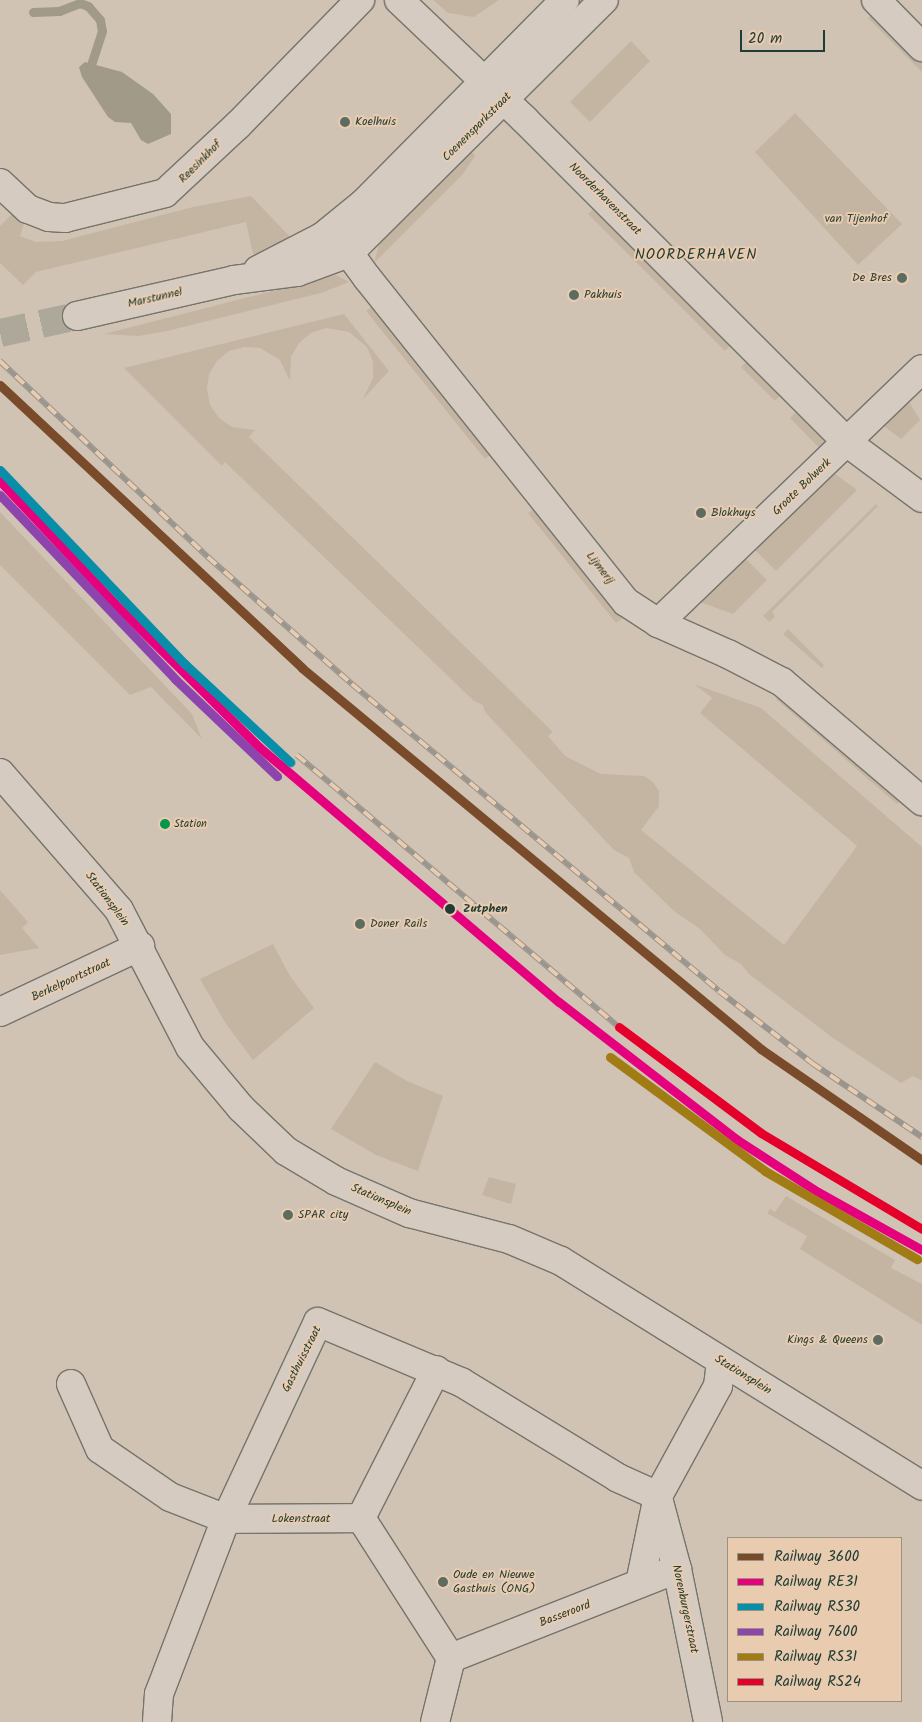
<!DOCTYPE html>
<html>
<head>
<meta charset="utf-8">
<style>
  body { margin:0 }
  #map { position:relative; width:922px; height:1722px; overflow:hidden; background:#d1c3b4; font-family:Kalam,sans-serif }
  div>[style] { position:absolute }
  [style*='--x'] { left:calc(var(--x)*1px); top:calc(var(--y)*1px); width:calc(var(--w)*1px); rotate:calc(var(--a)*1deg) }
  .green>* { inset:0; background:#c4b5a2 }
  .water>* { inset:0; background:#a19a89 }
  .stream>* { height:9px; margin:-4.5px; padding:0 4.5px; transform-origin:4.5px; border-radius:4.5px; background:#a19a89 }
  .secondary-tunnel>* { height:28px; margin-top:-14px; transform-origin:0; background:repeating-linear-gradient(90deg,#ada89a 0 28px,transparent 0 42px) }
  .roads { filter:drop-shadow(1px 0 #75746b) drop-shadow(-1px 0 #75746b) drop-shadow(0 1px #75746b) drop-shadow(0 -1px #75746b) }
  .street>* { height:28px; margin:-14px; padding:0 14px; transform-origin:14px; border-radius:14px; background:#d5cbc1 }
  .secondary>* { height:28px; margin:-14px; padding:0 14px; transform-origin:14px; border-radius:14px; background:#d5cbc1 }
  .rail>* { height:5.5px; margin-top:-2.75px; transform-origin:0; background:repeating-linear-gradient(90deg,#e9cbb0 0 11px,#9a958d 0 22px); box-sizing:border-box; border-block:1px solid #9a958d }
  .rail-1>* { height:9px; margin:-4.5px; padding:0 4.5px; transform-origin:4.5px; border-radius:4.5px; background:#7a4b2a }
  .rail-2>* { height:9px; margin:-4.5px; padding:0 4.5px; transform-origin:4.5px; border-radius:4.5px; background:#e5007d }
  .rail-3>* { height:9px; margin:-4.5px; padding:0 4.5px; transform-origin:4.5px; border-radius:4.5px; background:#088ea8 }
  .rail-4>* { height:9px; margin:-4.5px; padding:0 4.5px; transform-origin:4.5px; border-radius:4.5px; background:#8e44ad }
  .rail-5>* { height:9px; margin:-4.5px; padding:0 4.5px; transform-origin:4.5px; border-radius:4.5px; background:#a17c15 }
  .rail-6>* { height:9px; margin:-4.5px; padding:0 4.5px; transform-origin:4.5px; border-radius:4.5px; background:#e4002b }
  .dots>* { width:14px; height:14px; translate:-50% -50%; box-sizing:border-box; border:2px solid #e9cbb0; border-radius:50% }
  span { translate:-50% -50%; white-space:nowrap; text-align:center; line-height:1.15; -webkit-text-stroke:4px #e9cbb0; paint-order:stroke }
  .bus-label { font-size:11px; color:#1f3d34 }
  .left { translate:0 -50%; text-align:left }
  .poi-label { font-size:12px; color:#1f3d34 }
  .right { translate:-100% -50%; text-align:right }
  .street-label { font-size:12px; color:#1f3d34 }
  .park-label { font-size:12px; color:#274239 }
  .stop-label { font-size:12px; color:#1f3d34; font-weight:700 }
  .quarter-label { font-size:15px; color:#1f3d34; letter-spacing:1px }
  .legend { position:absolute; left:727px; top:1537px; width:175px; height:165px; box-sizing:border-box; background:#e9cbb0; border:1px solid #98927e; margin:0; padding:6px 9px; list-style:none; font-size:15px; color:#1f3d34 }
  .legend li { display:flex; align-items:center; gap:10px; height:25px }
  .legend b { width:25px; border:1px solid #98927e }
  .scale { position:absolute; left:740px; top:30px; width:85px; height:22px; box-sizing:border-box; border:2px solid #1f3d34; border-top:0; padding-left:6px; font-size:15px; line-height:18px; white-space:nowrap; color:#1f3d34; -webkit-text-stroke:4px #e9cbb0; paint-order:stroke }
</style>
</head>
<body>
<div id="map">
  <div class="green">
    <i style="clip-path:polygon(433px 0,499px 0,474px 17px,448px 13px)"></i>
    <i style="clip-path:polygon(875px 11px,922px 58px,922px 72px,868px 18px)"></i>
    <i style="clip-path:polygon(631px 41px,650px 61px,590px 122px,570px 102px)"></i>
    <i style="clip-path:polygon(795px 113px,902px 224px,858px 265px,755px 152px)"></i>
    <i style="clip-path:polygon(469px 148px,475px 156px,463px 174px,374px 263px,381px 237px)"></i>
    <i style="clip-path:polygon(251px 196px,295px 242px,273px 251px,253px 254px,246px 222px,36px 272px,23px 285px,0 263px,0 226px,14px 212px,25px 220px,20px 236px,36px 242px,62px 241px,193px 207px)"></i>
    <i style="clip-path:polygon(597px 206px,734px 342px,725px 351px,588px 214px)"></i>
    <i style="clip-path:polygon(336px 275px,349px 282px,321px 293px,167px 331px,139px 336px,104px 334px)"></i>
    <i style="clip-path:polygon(374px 305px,492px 453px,485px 459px,366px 311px)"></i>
    <i style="clip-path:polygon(344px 314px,389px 371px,363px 399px,373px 378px,373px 362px,367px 347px,349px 332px,326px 328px,311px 333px,299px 343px,291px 357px,290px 381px,280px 360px,260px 348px,244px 347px,229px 351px,217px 361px,209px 374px,207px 389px,210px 405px,219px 418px,232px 427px,255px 430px,249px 437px,553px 732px,548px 736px,565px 756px,601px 774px,644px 776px,653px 782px,659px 791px,659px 806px,641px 830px,784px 945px,857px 846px,700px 713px,712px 698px,694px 684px,761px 708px,922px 847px,922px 1081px,913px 1076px,901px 1083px,833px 1038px,749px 974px,741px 964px,725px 955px,700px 929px,675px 912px,634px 872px,629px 858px,614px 850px,485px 712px,483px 705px,474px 701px,225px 462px,222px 466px,124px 368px)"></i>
    <i style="clip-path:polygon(750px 358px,784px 391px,775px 401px,741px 367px)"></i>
    <i style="clip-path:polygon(905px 395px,920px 420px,901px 439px,877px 421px)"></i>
    <i style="clip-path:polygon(801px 407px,838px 445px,827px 456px,790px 418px)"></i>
    <i style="clip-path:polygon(829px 469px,857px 490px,776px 571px,752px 547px)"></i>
    <i style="clip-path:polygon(876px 504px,878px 506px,772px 612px,775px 616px,770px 622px,763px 616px)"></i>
    <i style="clip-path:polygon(536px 508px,624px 617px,616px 623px,528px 513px)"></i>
    <i style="clip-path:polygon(0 512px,192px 714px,202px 739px,151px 687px,130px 695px,0 565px)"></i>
    <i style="clip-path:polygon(743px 556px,767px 580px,733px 614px,697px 601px)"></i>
    <i style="clip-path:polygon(788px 629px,824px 665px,822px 668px,783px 634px)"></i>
    <i style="clip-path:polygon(783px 691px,904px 795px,897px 804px,776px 699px)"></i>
    <i style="clip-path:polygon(0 890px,28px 922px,22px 928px,39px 948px,0 955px)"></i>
    <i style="clip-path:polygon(273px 944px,290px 976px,314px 1008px,253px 1060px,226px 1024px,200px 979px)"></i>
    <i style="clip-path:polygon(375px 1062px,407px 1081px,443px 1096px,418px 1171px,376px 1155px,331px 1129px)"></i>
    <i style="clip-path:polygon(489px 1177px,516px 1184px,511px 1204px,482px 1195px)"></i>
    <i style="clip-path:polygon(786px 1196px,895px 1260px,891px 1268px,922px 1284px,922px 1325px,800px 1249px,807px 1236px,767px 1213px,770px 1209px,775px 1212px)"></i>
  </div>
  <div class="water">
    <i style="clip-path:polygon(85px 62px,122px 72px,153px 94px,171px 114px,171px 134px,148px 144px,141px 140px,131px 123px,115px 122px,108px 117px,82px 77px,79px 67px)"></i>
  </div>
  <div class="stream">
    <i style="--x:33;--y:12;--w:26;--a:-2"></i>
    <i style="--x:59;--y:11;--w:22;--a:-21"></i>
    <i style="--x:80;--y:3;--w:9;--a:21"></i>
    <i style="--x:88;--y:6;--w:18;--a:49"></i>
    <i style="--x:100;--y:20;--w:11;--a:80"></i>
    <i style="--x:102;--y:31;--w:33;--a:108"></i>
  </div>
  <div class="secondary-tunnel">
    <i style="--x:0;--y:333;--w:79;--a:-12.4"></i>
  </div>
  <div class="roads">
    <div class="street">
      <i style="--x:399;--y:0;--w:173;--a:43.6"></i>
      <i style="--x:524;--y:119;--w:458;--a:45"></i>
      <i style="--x:848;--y:443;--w:92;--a:36.6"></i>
      <i style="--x:876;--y:0;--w:66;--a:45.6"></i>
      <i style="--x:0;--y:183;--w:38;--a:43"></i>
      <i style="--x:28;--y:209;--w:22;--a:21"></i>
      <i style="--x:49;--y:217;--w:16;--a:4"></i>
      <i style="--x:65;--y:218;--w:103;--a:-14"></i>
      <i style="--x:165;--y:193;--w:100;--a:-43"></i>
      <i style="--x:238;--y:125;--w:175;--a:-45.7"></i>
      <i style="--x:355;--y:230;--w:24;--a:105"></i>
      <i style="--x:349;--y:253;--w:32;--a:54"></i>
      <i style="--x:368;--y:279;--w:413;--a:51.4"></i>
      <i style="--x:626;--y:602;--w:38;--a:33"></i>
      <i style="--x:658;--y:623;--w:77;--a:23.9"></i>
      <i style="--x:728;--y:654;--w:61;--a:27.4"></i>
      <i style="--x:782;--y:682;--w:184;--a:40.4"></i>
      <i style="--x:658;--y:623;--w:366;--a:-43.9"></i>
      <i style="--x:0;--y:1012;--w:155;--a:-25.2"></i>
      <i style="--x:71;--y:1384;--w:71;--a:66"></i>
      <i style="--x:100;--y:1449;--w:85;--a:34.4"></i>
      <i style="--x:170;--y:1497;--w:60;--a:21.4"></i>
      <i style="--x:226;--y:1519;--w:135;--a:-0.4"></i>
      <i style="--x:658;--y:1498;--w:73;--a:75"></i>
      <i style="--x:677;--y:1569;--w:156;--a:78.5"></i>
      <i style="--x:361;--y:1518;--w:166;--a:57.3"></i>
      <i style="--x:451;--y:1658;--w:66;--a:104"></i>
      <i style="--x:361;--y:1518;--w:166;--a:-63.1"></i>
      <i style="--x:640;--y:1583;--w:89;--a:-78.3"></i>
      <i style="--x:658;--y:1496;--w:125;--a:-61.4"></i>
      <i style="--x:718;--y:1386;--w:25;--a:-83"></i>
      <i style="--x:451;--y:1658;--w:243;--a:-21.5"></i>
      <i style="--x:157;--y:1722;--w:28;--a:-86"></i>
      <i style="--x:159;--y:1694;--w:187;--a:-69.1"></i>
      <i style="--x:226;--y:1519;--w:217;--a:-65"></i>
      <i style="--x:318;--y:1322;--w:155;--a:22.8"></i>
      <i style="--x:461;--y:1382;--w:184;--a:31.4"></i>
      <i style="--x:618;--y:1478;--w:44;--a:24.2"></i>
    </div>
    <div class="secondary">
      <i style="--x:258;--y:270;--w:72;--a:-27.3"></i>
      <i style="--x:322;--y:237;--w:55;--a:-39.1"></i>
      <i style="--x:365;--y:202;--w:284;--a:-45.3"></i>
      <i style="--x:77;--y:316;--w:161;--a:-12.9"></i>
      <i style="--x:234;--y:280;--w:64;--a:-7.2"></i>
      <i style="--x:297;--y:272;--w:55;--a:-20.1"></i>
      <i style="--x:349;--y:253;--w:359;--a:-44.8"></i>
      <i style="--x:0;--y:773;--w:181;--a:49"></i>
      <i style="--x:119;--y:910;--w:154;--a:62.6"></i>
      <i style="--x:190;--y:1047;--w:80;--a:50.1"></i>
      <i style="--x:241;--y:1108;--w:62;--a:43.7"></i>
      <i style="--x:286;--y:1151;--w:58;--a:31"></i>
      <i style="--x:336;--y:1181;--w:80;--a:23.7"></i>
      <i style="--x:409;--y:1213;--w:103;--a:14.6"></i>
      <i style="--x:509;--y:1239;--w:56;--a:22.9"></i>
      <i style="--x:561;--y:1261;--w:425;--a:31.9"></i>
    </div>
  </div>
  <div class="rail">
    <i style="--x:0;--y:361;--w:286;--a:43.3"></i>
    <i style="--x:208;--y:557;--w:192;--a:41.4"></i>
    <i style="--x:352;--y:684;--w:478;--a:39.9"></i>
    <i style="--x:719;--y:991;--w:118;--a:37.7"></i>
    <i style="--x:812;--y:1063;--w:133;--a:33.9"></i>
    <i style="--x:297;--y:755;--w:422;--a:40.2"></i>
  </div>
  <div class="rail-1">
    <i style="--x:0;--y:385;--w:414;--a:43.1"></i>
    <i style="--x:302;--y:668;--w:597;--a:39.69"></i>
    <i style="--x:761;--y:1049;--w:196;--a:34.6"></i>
  </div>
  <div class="rail-2">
    <i style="--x:0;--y:481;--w:167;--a:46.9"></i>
    <i style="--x:114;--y:603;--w:204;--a:44.8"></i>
    <i style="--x:259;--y:747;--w:394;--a:40.4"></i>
    <i style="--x:559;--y:1002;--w:224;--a:37.7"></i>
    <i style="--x:736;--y:1139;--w:98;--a:32.9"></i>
    <i style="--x:818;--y:1192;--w:119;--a:29.1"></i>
  </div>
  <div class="rail-3">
    <i style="--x:0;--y:470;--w:268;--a:46.4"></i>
    <i style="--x:185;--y:664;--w:144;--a:43"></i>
  </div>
  <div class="rail-4">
    <i style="--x:0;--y:495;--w:254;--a:46.4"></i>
    <i style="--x:175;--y:679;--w:141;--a:43.6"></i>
  </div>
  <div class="rail-5">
    <i style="--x:610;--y:1057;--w:192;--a:36.3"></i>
    <i style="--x:765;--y:1171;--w:176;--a:30.1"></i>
  </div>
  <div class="rail-6">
    <i style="--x:619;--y:1027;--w:177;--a:36.7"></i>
    <i style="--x:761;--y:1133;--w:187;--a:30.8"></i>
  </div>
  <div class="dots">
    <i style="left:345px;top:122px;background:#5d6c61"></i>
    <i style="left:902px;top:278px;background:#5d6c61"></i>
    <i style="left:574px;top:295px;background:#5d6c61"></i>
    <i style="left:701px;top:513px;background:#5d6c61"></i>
    <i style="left:165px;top:824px;background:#05964d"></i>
    <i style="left:450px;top:909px;background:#1f3d34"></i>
    <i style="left:360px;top:924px;background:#5d6c61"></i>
    <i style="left:288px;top:1215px;background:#5d6c61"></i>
    <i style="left:878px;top:1340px;background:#5d6c61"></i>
    <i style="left:443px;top:1582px;background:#5d6c61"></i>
  </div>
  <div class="bus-label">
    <span class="left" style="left:174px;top:824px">Station</span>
  </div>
  <div class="poi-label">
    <span class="left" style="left:355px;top:122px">Koelhuis</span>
    <span class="right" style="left:892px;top:278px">De Bres</span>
    <span class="left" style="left:584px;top:295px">Pakhuis</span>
    <span class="left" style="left:711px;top:513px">Blokhuys</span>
    <span class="left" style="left:370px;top:924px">Doner Rails</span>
    <span class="left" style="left:298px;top:1215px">SPAR city</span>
    <span class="right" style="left:868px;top:1340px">Kings &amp; Queens</span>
    <span class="left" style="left:453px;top:1582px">Oude en Nieuwe<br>Gasthuis (ONG)</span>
  </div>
  <div class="street-label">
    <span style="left:477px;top:127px;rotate:-45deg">Coenensparkstraat</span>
    <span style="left:200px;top:162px;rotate:-45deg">Reesinkhof</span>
    <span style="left:605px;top:199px;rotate:45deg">Noorderhavenstraat</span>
    <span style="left:155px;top:298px;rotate:-13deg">Marstunnel</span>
    <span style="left:802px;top:487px;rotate:-44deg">Groote Bolwerk</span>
    <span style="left:600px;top:568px;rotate:52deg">Lijmerij</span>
    <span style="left:107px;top:899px;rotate:53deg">Stationsplein</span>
    <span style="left:71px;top:980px;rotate:-25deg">Berkelpoortstraat</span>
    <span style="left:381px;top:1200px;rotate:23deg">Stationsplein</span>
    <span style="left:302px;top:1359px;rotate:-63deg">Gasthuisstraat</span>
    <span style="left:743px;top:1375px;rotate:32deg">Stationsplein</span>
    <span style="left:301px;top:1519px">Lokenstraat</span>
    <span style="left:685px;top:1609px;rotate:78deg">Norenburgerstraat</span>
    <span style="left:565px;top:1614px;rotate:-21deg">Basseroord</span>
  </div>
  <div class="park-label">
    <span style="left:856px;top:219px">van Tijenhof</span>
  </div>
  <div class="stop-label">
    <span class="left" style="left:463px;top:909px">Zutphen</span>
  </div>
  <div class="quarter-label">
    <span style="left:696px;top:256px">NOORDERHAVEN</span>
  </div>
  <ul class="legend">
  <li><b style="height:6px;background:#7a4b2a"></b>Railway 3600</li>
  <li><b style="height:6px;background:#e5007d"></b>Railway RE31</li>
  <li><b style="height:6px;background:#088ea8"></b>Railway RS30</li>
  <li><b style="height:6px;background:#8e44ad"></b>Railway 7600</li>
  <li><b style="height:6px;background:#a17c15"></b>Railway RS31</li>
  <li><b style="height:6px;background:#e4002b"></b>Railway RS24</li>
  </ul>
  <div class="scale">20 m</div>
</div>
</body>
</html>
